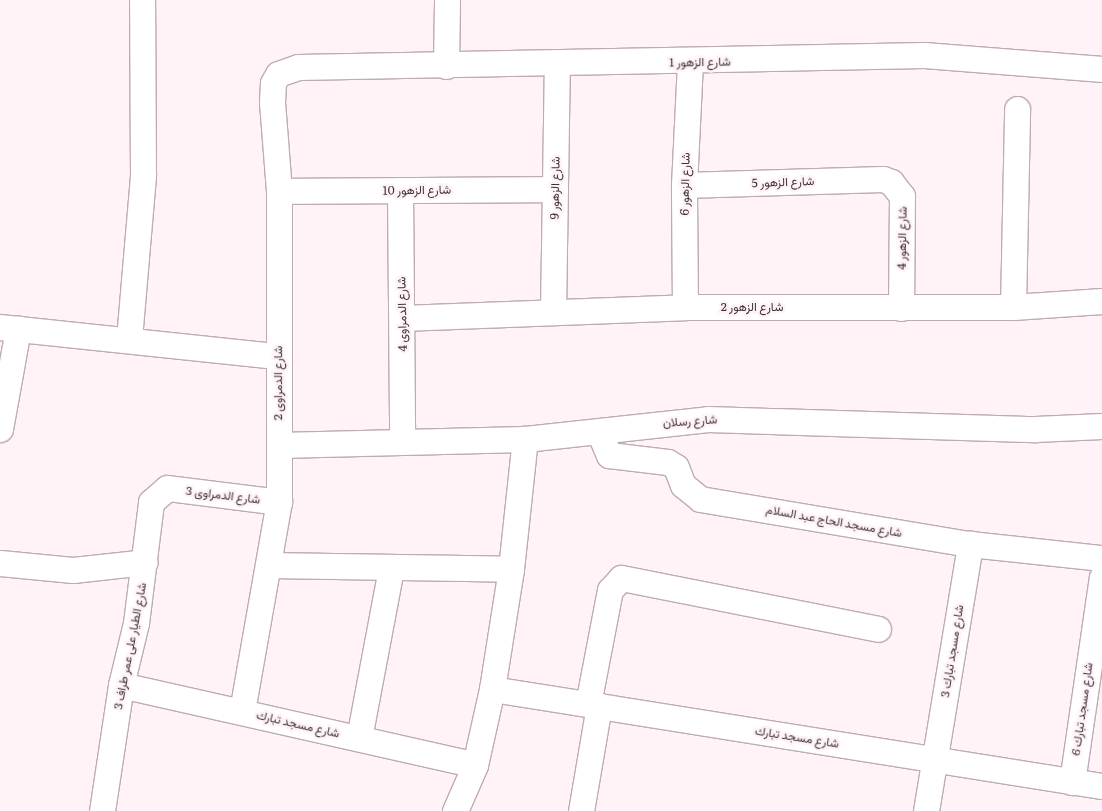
<!DOCTYPE html>
<html>
<head>
<meta charset="utf-8">
<style>
  body { margin:0 }
  #map { position:relative; width:1102px; height:811px; overflow:hidden; background:#fff3f8; font-family:Literata,Vazirmatn,serif }
  div>[style] { position:absolute }
  [style*='--x'] { left:calc(var(--x)*1px); top:calc(var(--y)*1px); width:calc(var(--w)*1px); rotate:calc(var(--a)*1deg) }
  .roads { filter:drop-shadow(1px 0 #beacb3) drop-shadow(-1px 0 #beacb3) drop-shadow(0 1px #beacb3) drop-shadow(0 -1px #beacb3) }
  .minor>* { height:25px; margin:-12.5px; padding:0 12.5px; transform-origin:12.5px; border-radius:12.5px; background:#fff }
  span { translate:-50% -50%; white-space:nowrap; text-align:center; line-height:1.15; -webkit-text-stroke:5px #fff3f8; paint-order:stroke }
  .street-label { font-size:12px; color:#3b3436 }
</style>
</head>
<body>
<div id="map">
  <div class="roads">
    <div class="minor">
      <i style="--x:446;--y:66;--w:66;--a:-89.1"></i>
      <i style="--x:684;--y:185;--w:199;--a:-1.7"></i>
      <i style="--x:883;--y:179;--w:9;--a:21"></i>
      <i style="--x:891;--y:182;--w:18;--a:52"></i>
      <i style="--x:902;--y:196;--w:112;--a:90.5"></i>
      <i style="--x:400;--y:190;--w:249;--a:89.5"></i>
      <i style="--x:279;--y:191;--w:276;--a:-0.4"></i>
      <i style="--x:685;--y:307;--w:122;--a:-90.5"></i>
      <i style="--x:684;--y:185;--w:123;--a:-87.2"></i>
      <i style="--x:1013;--y:307;--w:198;--a:-88.8"></i>
      <i style="--x:553;--y:312;--w:247;--a:-89.1"></i>
      <i style="--x:402;--y:318;--w:283;--a:-2.2"></i>
      <i style="--x:685;--y:307;--w:328;--a:0"></i>
      <i style="--x:1013;--y:307;--w:89;--a:-3.9"></i>
      <i style="--x:0;--y:327;--w:280;--a:6"></i>
      <i style="--x:129;--y:339;--w:165;--a:-85.1"></i>
      <i style="--x:143;--y:175;--w:175;--a:-90.3"></i>
      <i style="--x:0;--y:429;--w:102;--a:-79.8"></i>
      <i style="--x:600;--y:434;--w:23;--a:67"></i>
      <i style="--x:609;--y:455;--w:59;--a:6.8"></i>
      <i style="--x:668;--y:462;--w:9;--a:32"></i>
      <i style="--x:676;--y:467;--w:19;--a:69"></i>
      <i style="--x:683;--y:485;--w:22;--a:39"></i>
      <i style="--x:700;--y:499;--w:274;--a:9.5"></i>
      <i style="--x:970;--y:544;--w:133;--a:6.1"></i>
      <i style="--x:279;--y:445;--w:246;--a:-1.4"></i>
      <i style="--x:525;--y:439;--w:184;--a:-6.2"></i>
      <i style="--x:708;--y:419;--w:327;--a:1.8"></i>
      <i style="--x:1035;--y:429;--w:67;--a:-2.6"></i>
      <i style="--x:0;--y:563;--w:73;--a:5.5"></i>
      <i style="--x:73;--y:570;--w:72;--a:-6.3"></i>
      <i style="--x:268;--y:565;--w:243;--a:0.9"></i>
      <i style="--x:121;--y:685;--w:363;--a:12.7"></i>
      <i style="--x:492;--y:689;--w:618;--a:9.04"></i>
      <i style="--x:588;--y:704;--w:116;--a:-79.1"></i>
      <i style="--x:610;--y:590;--w:16;--a:-47"></i>
      <i style="--x:621;--y:578;--w:262;--a:11.2"></i>
      <i style="--x:242;--y:711;--w:212;--a:-80"></i>
      <i style="--x:279;--y:502;--w:311;--a:-90"></i>
      <i style="--x:279;--y:191;--w:89;--a:-94.5"></i>
      <i style="--x:272;--y:102;--w:19;--a:-87"></i>
      <i style="--x:273;--y:83;--w:10;--a:-61"></i>
      <i style="--x:278;--y:74;--w:21;--a:-19"></i>
      <i style="--x:298;--y:67;--w:626;--a:-1.1"></i>
      <i style="--x:924;--y:55;--w:179;--a:4.5"></i>
      <i style="--x:359;--y:738;--w:173;--a:-79.3"></i>
      <i style="--x:1072;--y:782;--w:207;--a:-81.7"></i>
      <i style="--x:102;--y:811;--w:127;--a:-81.4"></i>
      <i style="--x:121;--y:685;--w:64;--a:-76.4"></i>
      <i style="--x:136;--y:623;--w:122;--a:-82.9"></i>
      <i style="--x:151;--y:502;--w:21;--a:-41"></i>
      <i style="--x:167;--y:488;--w:113;--a:7.1"></i>
      <i style="--x:455;--y:811;--w:50;--a:-66.5"></i>
      <i style="--x:475;--y:765;--w:78;--a:-77.4"></i>
      <i style="--x:492;--y:689;--w:121;--a:-81"></i>
      <i style="--x:511;--y:569;--w:131;--a:-83.9"></i>
      <i style="--x:581;--y:811;--w:107;--a:-80.3"></i>
      <i style="--x:926;--y:811;--w:271;--a:-80.6"></i>
    </div>
  </div>
  <div class="street-label">
    <span style="left:700px;top:62px;rotate:-1deg">شارع الزهور 1</span>
    <span style="left:783px;top:182px;rotate:-2deg">شارع الزهور 5</span>
    <span style="left:685px;top:184px;rotate:-89deg">شارع الزهور 6</span>
    <span style="left:555px;top:188px;rotate:-89deg">شارع الزهور 9</span>
    <span style="left:417px;top:190px;rotate:-1deg">شارع الزهور 10</span>
    <span style="left:902px;top:238px;rotate:-89deg">شارع الزهور 4</span>
    <span style="left:752px;top:307px">شارع الزهور 2</span>
    <span style="left:402px;top:314px;rotate:-91deg">شارع الدمراوى 4</span>
    <span style="left:278px;top:383px;rotate:-90deg">شارع الدمراوى 2</span>
    <span style="left:690px;top:421px;rotate:-4deg">شارع رسلان</span>
    <span style="left:223px;top:495px;rotate:7deg">شارع الدمراوى 3</span>
    <span style="left:834px;top:521px;rotate:10deg">شارع مسجد الحاج عبد السلام</span>
    <span style="left:130px;top:646px;rotate:-79deg">شارع الطيار على عمر طراف 3</span>
    <span style="left:952px;top:651px;rotate:-81deg">شارع مسجد تبارك 3</span>
    <span style="left:1082px;top:709px;rotate:-82deg">شارع مسجد تبارك 6</span>
    <span style="left:298px;top:724px;rotate:13deg">شارع مسجد تبارك</span>
    <span style="left:797px;top:737px;rotate:9deg">شارع مسجد تبارك</span>
  </div>
</div>
</body>
</html>
